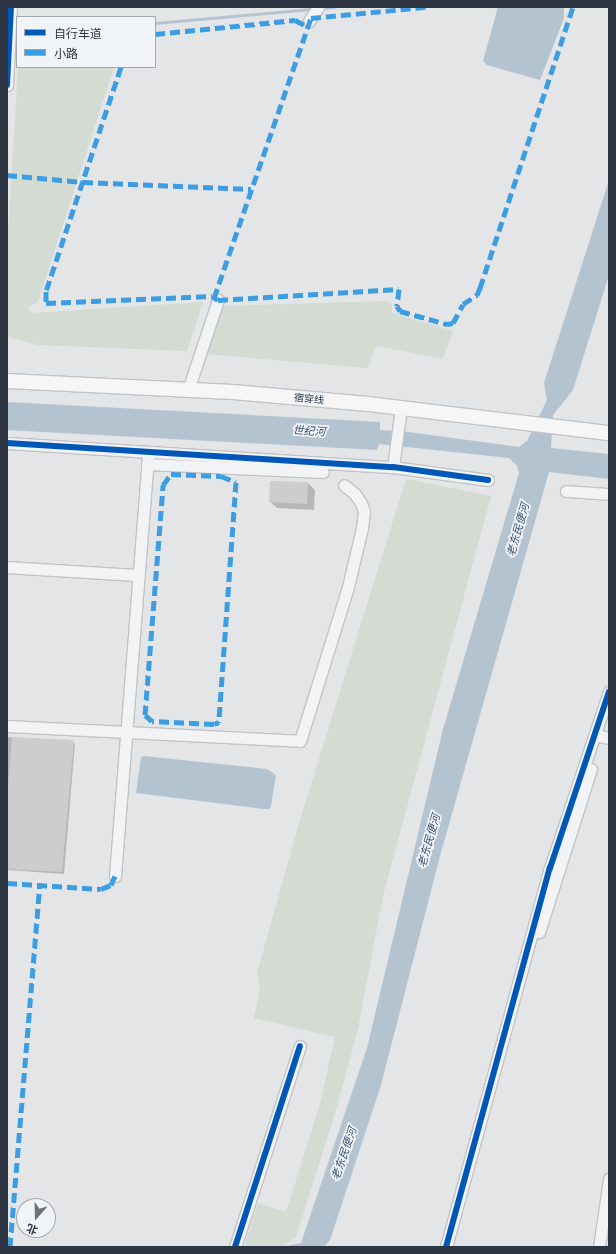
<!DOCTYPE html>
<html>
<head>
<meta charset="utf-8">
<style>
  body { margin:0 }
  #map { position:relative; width:616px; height:1254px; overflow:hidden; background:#e3e5e7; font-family:"Roboto Condensed","Noto Sans SC",sans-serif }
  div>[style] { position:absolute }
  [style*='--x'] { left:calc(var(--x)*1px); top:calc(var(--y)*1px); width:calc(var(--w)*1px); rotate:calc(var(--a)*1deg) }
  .green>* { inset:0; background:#d4dbd3 }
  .water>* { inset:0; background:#b3c3d0 }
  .shadow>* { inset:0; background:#0003 }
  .stream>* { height:3px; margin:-1.5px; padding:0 1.5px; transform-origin:1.5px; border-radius:1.5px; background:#b3c3d0 }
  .building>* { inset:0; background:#cbcdcf }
  .roads { filter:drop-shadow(1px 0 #c1c3c5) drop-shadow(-1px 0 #c1c3c5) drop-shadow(0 1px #c1c3c5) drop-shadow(0 -1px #c1c3c5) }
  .minor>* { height:11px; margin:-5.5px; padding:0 5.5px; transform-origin:5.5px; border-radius:5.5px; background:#f2f3f5 }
  .major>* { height:14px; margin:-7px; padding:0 7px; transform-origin:7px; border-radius:7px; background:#f6f6f7 }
  .quiet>* { height:5px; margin-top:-2.5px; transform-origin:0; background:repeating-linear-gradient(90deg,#3d9de3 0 10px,transparent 0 15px) }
  .cycleway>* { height:6px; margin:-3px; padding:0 3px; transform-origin:3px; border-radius:3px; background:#0057b8 }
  span { translate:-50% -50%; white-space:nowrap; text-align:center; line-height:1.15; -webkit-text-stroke:3.5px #f1f4f7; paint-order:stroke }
  .street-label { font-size:10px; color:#2b3440 }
  .water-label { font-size:11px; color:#385571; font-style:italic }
  .frame { position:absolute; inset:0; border:8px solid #2b3440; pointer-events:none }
  .legend { position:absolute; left:16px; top:16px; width:140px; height:52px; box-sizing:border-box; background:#f1f4f7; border:1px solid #a2a7ae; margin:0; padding:5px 7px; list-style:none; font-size:12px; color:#2b3440 }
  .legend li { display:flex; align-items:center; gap:8px; height:20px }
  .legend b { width:20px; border:1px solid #a2a7ae }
  .north { position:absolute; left:16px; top:1198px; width:40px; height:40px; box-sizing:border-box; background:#f1f4f7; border:1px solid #a2a7ae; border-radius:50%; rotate:200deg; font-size:11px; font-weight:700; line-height:16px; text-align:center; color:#2b3440 }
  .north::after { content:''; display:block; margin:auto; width:14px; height:18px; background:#6b727a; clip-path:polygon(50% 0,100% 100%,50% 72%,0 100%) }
</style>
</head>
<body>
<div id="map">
  <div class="green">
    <i style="clip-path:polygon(18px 67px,114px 67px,38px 302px,29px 306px,30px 313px,203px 302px,187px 351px,38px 345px,7px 337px,7px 248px)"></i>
    <i style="clip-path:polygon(387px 301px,392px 303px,392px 313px,453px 331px,443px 359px,376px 346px,368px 368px,206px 354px,223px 306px)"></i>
    <i style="clip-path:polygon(406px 479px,491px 496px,383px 896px,358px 1029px,336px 1110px,296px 1237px,282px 1247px,244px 1247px,258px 1203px,286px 1212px,320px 1104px,335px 1037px,254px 1018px,260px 988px,257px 973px,299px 823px)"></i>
  </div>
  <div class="water">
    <i style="clip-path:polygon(498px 7px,564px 7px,564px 18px,540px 80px,487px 65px,483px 61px)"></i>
    <i style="clip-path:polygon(609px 180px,609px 275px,573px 390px,553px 415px,551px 448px,609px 454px,609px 479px,549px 472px,440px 856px,381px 1085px,330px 1240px,324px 1247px,282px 1247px,301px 1243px,367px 1048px,443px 729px,519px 473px,517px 466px,509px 458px,379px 444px,377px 450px,7px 430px,7px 402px,380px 422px,380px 430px,408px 432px,519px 447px,527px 441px,547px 400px,544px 383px)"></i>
    <i style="clip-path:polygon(144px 756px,267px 769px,276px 775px,271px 806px,269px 809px,263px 809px,136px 793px,141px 757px)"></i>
  </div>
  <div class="shadow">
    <i style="clip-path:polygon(271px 482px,308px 483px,315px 490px,314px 510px,277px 508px,270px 502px)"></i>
    <i style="clip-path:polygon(7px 737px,75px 743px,64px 874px,7px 870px)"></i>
  </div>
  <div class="stream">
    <i style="--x:320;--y:8;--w:14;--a:-4"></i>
    <i style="--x:155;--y:23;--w:159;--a:-5.1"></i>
  </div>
  <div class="building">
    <i style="clip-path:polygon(270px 481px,308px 482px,307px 504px,269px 502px)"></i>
    <i style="clip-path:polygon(12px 737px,74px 740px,62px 872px,7px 869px,7px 798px)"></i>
  </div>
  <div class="roads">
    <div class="minor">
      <i style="--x:309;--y:21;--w:17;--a:-57"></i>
      <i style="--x:7;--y:85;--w:78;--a:-87.1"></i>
      <i style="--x:188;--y:390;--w:95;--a:-71.6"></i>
      <i style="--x:7;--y:443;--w:387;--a:3.6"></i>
      <i style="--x:393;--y:467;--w:96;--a:7.8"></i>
      <i style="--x:147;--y:464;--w:176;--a:2.6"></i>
      <i style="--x:393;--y:467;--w:60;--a:-82.3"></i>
      <i style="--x:566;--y:491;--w:43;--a:4"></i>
      <i style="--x:7;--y:567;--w:132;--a:3.5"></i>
      <i style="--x:7;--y:726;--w:293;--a:2.9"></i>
      <i style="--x:300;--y:741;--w:161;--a:-72.7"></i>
      <i style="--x:348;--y:587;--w:61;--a:-76.7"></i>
      <i style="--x:362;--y:528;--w:16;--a:-83"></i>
      <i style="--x:364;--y:512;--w:9;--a:-108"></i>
      <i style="--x:361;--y:503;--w:11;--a:-124"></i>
      <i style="--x:355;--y:494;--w:14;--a:-141"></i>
      <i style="--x:595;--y:735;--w:14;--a:12"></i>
      <i style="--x:115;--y:876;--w:425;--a:-85.5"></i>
      <i style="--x:539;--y:932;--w:171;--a:-72.3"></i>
      <i style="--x:235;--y:1247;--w:211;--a:-72.1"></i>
      <i style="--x:446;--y:1247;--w:393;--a:-74.7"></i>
      <i style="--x:550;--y:868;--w:186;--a:-71.5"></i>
      <i style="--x:599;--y:1247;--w:69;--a:-81.6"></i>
    </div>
    <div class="major">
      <i style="--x:7;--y:381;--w:226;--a:2.8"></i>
      <i style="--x:233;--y:392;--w:136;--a:5.1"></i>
      <i style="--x:368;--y:404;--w:243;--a:6.9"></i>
    </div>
  </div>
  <div class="quiet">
    <i style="--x:155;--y:34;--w:141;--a:-5.7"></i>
    <i style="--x:295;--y:20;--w:13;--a:27"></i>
    <i style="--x:121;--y:67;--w:236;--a:108.5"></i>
    <i style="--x:46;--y:291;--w:12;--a:90"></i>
    <i style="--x:46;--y:303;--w:166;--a:-2.4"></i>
    <i style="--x:212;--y:296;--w:7;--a:34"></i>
    <i style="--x:218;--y:300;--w:181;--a:-3.5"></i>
    <i style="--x:399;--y:289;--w:17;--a:97"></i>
    <i style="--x:397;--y:306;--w:6;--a:59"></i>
    <i style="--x:400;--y:311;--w:49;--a:15.5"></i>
    <i style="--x:447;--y:324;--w:6;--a:-9"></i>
    <i style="--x:453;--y:323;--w:21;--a:-62"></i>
    <i style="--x:463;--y:304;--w:17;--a:-33"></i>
    <i style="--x:477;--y:295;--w:8;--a:-67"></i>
    <i style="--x:480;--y:288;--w:296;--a:-71.7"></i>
    <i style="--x:7;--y:175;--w:76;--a:5.3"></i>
    <i style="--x:83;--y:182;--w:168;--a:2.4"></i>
    <i style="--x:214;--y:298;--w:296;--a:-70.9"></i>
    <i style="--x:311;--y:18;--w:116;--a:-5.5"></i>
    <i style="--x:171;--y:474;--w:50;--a:2.3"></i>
    <i style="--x:221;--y:476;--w:16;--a:22"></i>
    <i style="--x:236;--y:482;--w:241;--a:94.1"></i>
    <i style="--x:219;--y:722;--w:5;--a:158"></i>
    <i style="--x:214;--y:724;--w:62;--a:-177.2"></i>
    <i style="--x:152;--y:721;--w:9;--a:-139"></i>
    <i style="--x:145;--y:715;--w:231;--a:-85.5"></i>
    <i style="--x:163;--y:485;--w:14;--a:-54"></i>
    <i style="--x:7;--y:883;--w:94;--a:3.7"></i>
    <i style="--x:101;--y:889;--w:11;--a:-22"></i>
    <i style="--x:111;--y:885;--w:10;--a:-66"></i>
    <i style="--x:10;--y:1247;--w:363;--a:-85.3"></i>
  </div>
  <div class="cycleway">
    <i style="--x:7;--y:85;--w:78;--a:-87.1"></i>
    <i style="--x:7;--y:443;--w:387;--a:3.6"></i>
    <i style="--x:393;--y:467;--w:96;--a:7.8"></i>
    <i style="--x:235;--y:1247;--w:211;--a:-72.1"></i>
    <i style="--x:446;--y:1247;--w:393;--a:-74.7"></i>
    <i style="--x:550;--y:868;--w:186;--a:-71.5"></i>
  </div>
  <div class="street-label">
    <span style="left:309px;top:399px;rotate:5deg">宿穿线</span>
  </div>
  <div class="water-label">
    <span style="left:309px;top:432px;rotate:3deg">世纪河</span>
    <span style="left:519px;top:530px;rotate:-74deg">老东民便河</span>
    <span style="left:430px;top:841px;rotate:-74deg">老东民便河</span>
    <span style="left:345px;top:1154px;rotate:-71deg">老东民便河</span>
  </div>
  <div class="frame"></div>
  <ul class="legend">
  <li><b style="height:5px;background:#0057b8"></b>自行车道</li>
  <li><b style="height:5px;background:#3d9de3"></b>小路</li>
  </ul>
  <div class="north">北</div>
</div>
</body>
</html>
